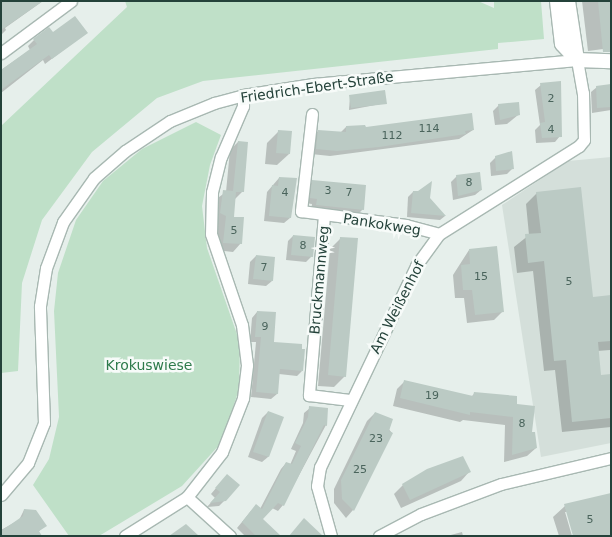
<!DOCTYPE html>
<html>
<head>
<meta charset="utf-8">
<style>
  body { margin:0 }
  #map { position:relative; width:612px; height:537px; overflow:hidden; background:#e6efeb; font-family:"DejaVu Sans",sans-serif }
  div>[style] { position:absolute }
  [style*='--x'] { left:calc(var(--x)*1px); top:calc(var(--y)*1px); width:calc(var(--w)*1px); rotate:calc(var(--a)*1deg) }
  .built>* { inset:0; background:#d4dfda }
  .green>* { inset:0; background:#bfe0c8 }
  .shadow>* { inset:0; background:#0003 }
  .building>* { inset:0; background:#bbcac4 }
  .roads { filter:drop-shadow(1px 0 #a8b8b2) drop-shadow(-1px 0 #a8b8b2) drop-shadow(0 1px #a8b8b2) drop-shadow(0 -1px #a8b8b2) }
  .minor>* { height:11px; margin:-5.5px; padding:0 5.5px; transform-origin:5.5px; border-radius:5.5px; background:#fff }
  .tertiary>* { height:14px; margin:-7px; padding:0 7px; transform-origin:7px; border-radius:7px; background:#fff }
  span { translate:-50% -50%; white-space:nowrap; text-align:center; line-height:1.15; -webkit-text-stroke:5px #f7fbf9; paint-order:stroke }
  .number-label { font-size:11px; color:#4a645c }
  .number-label span { -webkit-text-stroke-width:0 }
  .street-label { font-size:14px; color:#24423a }
  .park-label { font-size:14px; color:#2d7a4b }
  .frame { position:absolute; inset:0; border:2px solid #24423a; pointer-events:none }
</style>
</head>
<body>
<div id="map">
  <div class="built">
    <i style="clip-path:polygon(611px 157px,611px 443px,541px 457px,502px 205px,568px 161px)"></i>
  </div>
  <div class="green">
    <i style="clip-path:polygon(125px 1px,478px 1px,494px 8px,494px 1px,541px 1px,544px 39px,498px 43px,498px 49px,203px 81px,157px 98px,92px 152px,42px 220px,22px 283px,18px 371px,1px 373px,1px 126px,127px 7px)"></i>
    <i style="clip-path:polygon(196px 122px,221px 135px,210px 165px,202px 206px,207px 248px,240px 343px,239px 389px,222px 442px,182px 486px,99px 536px,69px 536px,33px 485px,49px 459px,59px 417px,54px 311px,58px 273px,76px 220px,103px 181px,142px 149px)"></i>
  </div>
  <div class="shadow">
    <i style="clip-path:polygon(43px 1px,5px 28px,6px 30px,1px 35px,1px 2px)"></i>
    <i style="clip-path:polygon(582px 1px,611px 1px,611px 48px,588px 51px)"></i>
    <i style="clip-path:polygon(86px 33px,45px 64px,43px 60px,1px 93px,1px 70px,30px 50px,28px 46px,34px 40px,53px 34px)"></i>
    <i style="clip-path:polygon(541px 85px,560px 136px,555px 142px,536px 143px,535px 130px,540px 125px,535px 90px)"></i>
    <i style="clip-path:polygon(611px 85px,611px 110px,592px 113px,591px 92px,597px 87px)"></i>
    <i style="clip-path:polygon(350px 96px,386px 103px,349px 110px)"></i>
    <i style="clip-path:polygon(499px 105px,518px 115px,507px 124px,495px 125px,493px 111px)"></i>
    <i style="clip-path:polygon(346px 127px,365px 129px,473px 130px,459px 139px,330px 156px,311px 154px,313px 136px,318px 131px,340px 133px)"></i>
    <i style="clip-path:polygon(279px 131px,289px 154px,277px 165px,265px 164px,267px 143px)"></i>
    <i style="clip-path:polygon(238px 142px,242px 192px,234px 200px,232px 218px,241px 243px,233px 252px,216px 250px,218px 224px,213px 222px,215px 200px,226px 192px,230px 150px)"></i>
    <i style="clip-path:polygon(496px 157px,513px 168px,507px 174px,491px 176px,490px 163px)"></i>
    <i style="clip-path:polygon(457px 176px,481px 190px,475px 195px,453px 200px,451px 182px)"></i>
    <i style="clip-path:polygon(279px 178px,290px 218px,284px 223px,264px 221px,267px 192px)"></i>
    <i style="clip-path:polygon(312px 182px,363px 209px,357px 215px,311px 211px,312px 204px,305px 203px,307px 187px)"></i>
    <i style="clip-path:polygon(413px 192px,429px 199px,445px 216px,440px 220px,407px 217px,408px 197px)"></i>
    <i style="clip-path:polygon(537px 193px,592px 298px,611px 296px,611px 356px,610px 350px,597px 351px,600px 377px,611px 376px,611px 427px,562px 432px,555px 370px,544px 371px,533px 271px,517px 273px,514px 247px,529px 235px,526px 204px)"></i>
    <i style="clip-path:polygon(293px 236px,312px 256px,306px 262px,286px 260px,288px 241px)"></i>
    <i style="clip-path:polygon(341px 238px,345px 376px,334px 387px,318px 386px,330px 249px)"></i>
    <i style="clip-path:polygon(469px 250px,503px 311px,494px 320px,467px 323px,464px 298px,455px 298px,453px 275px)"></i>
    <i style="clip-path:polygon(256px 256px,272px 281px,266px 286px,248px 284px,250px 262px)"></i>
    <i style="clip-path:polygon(257px 312px,272px 343px,302px 371px,297px 376px,279px 374px,277px 394px,271px 399px,251px 397px,256px 342px,250px 342px,252px 318px)"></i>
    <i style="clip-path:polygon(405px 381px,471px 397px,475px 393px,515px 405px,536px 448px,527px 456px,504px 462px,505px 425px,463px 420px,460px 422px,393px 406px,397px 389px)"></i>
    <i style="clip-path:polygon(310px 408px,326px 425px,283px 505px,278px 511px,272px 508px,261px 519px,279px 536px,245px 536px,237px 528px,251px 511px,260px 509px,281px 469px,286px 463px,290px 465px,296px 451px,291px 449px,303px 423px,304px 413px)"></i>
    <i style="clip-path:polygon(268px 412px,282px 417px,268px 457px,262px 462px,248px 457px,262px 418px)"></i>
    <i style="clip-path:polygon(375px 413px,392px 433px,353px 510px,346px 518px,334px 503px,334px 489px,367px 421px)"></i>
    <i style="clip-path:polygon(469px 472px,461px 481px,401px 508px,394px 494px,403px 485px)"></i>
    <i style="clip-path:polygon(222px 481px,225px 500px,219px 506px,207px 507px,215px 498px,211px 494px)"></i>
    <i style="clip-path:polygon(565px 506px,567px 512px,565px 512px,572px 536px,559px 536px,553px 517px)"></i>
    <i style="clip-path:polygon(24px 510px,45px 526px,38px 532px,1px 536px,1px 530px,19px 520px)"></i>
    <i style="clip-path:polygon(462px 532px,463px 536px,447px 536px)"></i>
  </div>
  <div class="building">
    <i style="clip-path:polygon(1px 1px,43px 1px,1px 30px)"></i>
    <i style="clip-path:polygon(598px 1px,611px 1px,611px 52px,603px 52px)"></i>
    <i style="clip-path:polygon(75px 16px,88px 33px,52px 59px,49px 55px,1px 90px,1px 70px,37px 44px,33px 39px,49px 27px,53px 32px)"></i>
    <i style="clip-path:polygon(561px 81px,562px 137px,542px 138px,540px 123px,545px 122px,540px 83px)"></i>
    <i style="clip-path:polygon(611px 84px,611px 107px,597px 108px,596px 86px)"></i>
    <i style="clip-path:polygon(385px 90px,387px 104px,351px 108px,349px 95px)"></i>
    <i style="clip-path:polygon(519px 102px,520px 115px,500px 120px,498px 104px)"></i>
    <i style="clip-path:polygon(472px 113px,474px 130px,465px 131px,466px 134px,379px 147px,337px 151px,316px 149px,318px 130px,346px 132px,346px 126px,365px 125px,366px 127px)"></i>
    <i style="clip-path:polygon(278px 130px,292px 131px,290px 154px,276px 153px)"></i>
    <i style="clip-path:polygon(238px 141px,248px 142px,244px 192px,236px 192px,234px 217px,244px 217px,242px 244px,223px 243px,226px 216px,220px 213px,223px 190px,233px 191px)"></i>
    <i style="clip-path:polygon(512px 151px,514px 169px,496px 171px,495px 156px)"></i>
    <i style="clip-path:polygon(480px 172px,482px 190px,458px 196px,456px 175px)"></i>
    <i style="clip-path:polygon(279px 177px,297px 178px,291px 218px,269px 216px,272px 185px,278px 186px)"></i>
    <i style="clip-path:polygon(312px 180px,366px 185px,364px 210px,316px 205px,317px 199px,310px 198px)"></i>
    <i style="clip-path:polygon(432px 181px,430px 198px,446px 216px,411px 213px,413px 191px,418px 191px)"></i>
    <i style="clip-path:polygon(581px 187px,593px 297px,611px 295px,611px 341px,598px 342px,601px 375px,611px 374px,611px 418px,572px 422px,566px 360px,554px 361px,544px 261px,528px 263px,525px 234px,541px 233px,536px 192px)"></i>
    <i style="clip-path:polygon(293px 235px,315px 237px,313px 257px,291px 255px)"></i>
    <i style="clip-path:polygon(340px 237px,358px 238px,346px 377px,328px 375px)"></i>
    <i style="clip-path:polygon(497px 246px,504px 312px,475px 315px,472px 290px,463px 290px,461px 265px,470px 264px,469px 249px)"></i>
    <i style="clip-path:polygon(256px 255px,275px 257px,273px 281px,253px 279px)"></i>
    <i style="clip-path:polygon(257px 311px,276px 312px,274px 342px,302px 344px,302px 349px,305px 349px,303px 371px,280px 369px,278px 394px,256px 392px,261px 337px,255px 337px)"></i>
    <i style="clip-path:polygon(404px 380px,473px 396px,474px 392px,517px 396px,517px 404px,535px 406px,532px 432px,535px 432px,537px 448px,512px 455px,513px 417px,470px 412px,470px 415px,400px 398px)"></i>
    <i style="clip-path:polygon(309px 406px,328px 408px,327px 426px,324px 425px,284px 506px,278px 503px,263px 519px,281px 536px,256px 536px,242px 522px,256px 504px,262px 509px,286px 462px,292px 464px,301px 446px,295px 443px,308px 417px)"></i>
    <i style="clip-path:polygon(268px 411px,284px 417px,269px 457px,253px 452px)"></i>
    <i style="clip-path:polygon(375px 412px,393px 419px,389px 431px,393px 433px,354px 511px,342px 499px,341px 480px)"></i>
    <i style="clip-path:polygon(463px 456px,471px 472px,410px 500px,402px 484px,427px 469px)"></i>
    <i style="clip-path:polygon(227px 474px,240px 485px,226px 501px,210px 503px,220px 492px,215px 488px)"></i>
    <i style="clip-path:polygon(611px 493px,611px 536px,573px 536px,564px 504px)"></i>
    <i style="clip-path:polygon(24px 509px,36px 510px,47px 526px,39px 531px,42px 536px,1px 536px,1px 531px,23px 516px)"></i>
    <i style="clip-path:polygon(304px 518px,323px 536px,289px 536px)"></i>
    <i style="clip-path:polygon(186px 524px,199px 536px,169px 536px)"></i>
  </div>
  <div class="roads">
    <div class="minor">
      <i style="--x:1;--y:53;--w:87;--a:-36.6"></i>
      <i style="--x:312;--y:114;--w:98;--a:96.5"></i>
      <i style="--x:301;--y:211;--w:106;--a:7.6"></i>
      <i style="--x:406;--y:225;--w:34;--a:15"></i>
      <i style="--x:324;--y:215;--w:181;--a:94.8"></i>
      <i style="--x:309;--y:395;--w:41;--a:7"></i>
      <i style="--x:1;--y:495;--w:42;--a:-49.8"></i>
      <i style="--x:28;--y:463;--w:43;--a:-68.2"></i>
      <i style="--x:44;--y:423;--w:117;--a:-92"></i>
      <i style="--x:40;--y:306;--w:38;--a:-81"></i>
      <i style="--x:46;--y:268;--w:49;--a:-69.7"></i>
      <i style="--x:63;--y:222;--w:54;--a:-54.8"></i>
      <i style="--x:94;--y:178;--w:41;--a:-41.1"></i>
      <i style="--x:125;--y:151;--w:54;--a:-33.7"></i>
      <i style="--x:170;--y:121;--w:48;--a:-22.2"></i>
      <i style="--x:214;--y:103;--w:30;--a:-15"></i>
      <i style="--x:243;--y:95;--w:71;--a:-8.9"></i>
      <i style="--x:313;--y:84;--w:265;--a:-5.2"></i>
      <i style="--x:577;--y:60;--w:34;--a:80"></i>
      <i style="--x:583;--y:93;--w:47;--a:88.8"></i>
      <i style="--x:584;--y:140;--w:8;--a:130"></i>
      <i style="--x:579;--y:146;--w:165;--a:147.8"></i>
      <i style="--x:439;--y:234;--w:39;--a:126"></i>
      <i style="--x:416;--y:266;--w:223;--a:115.5"></i>
      <i style="--x:320;--y:467;--w:19;--a:99"></i>
      <i style="--x:317;--y:486;--w:52;--a:74.4"></i>
      <i style="--x:187;--y:497;--w:58;--a:42.2"></i>
      <i style="--x:125;--y:536;--w:73;--a:-32.2"></i>
      <i style="--x:187;--y:497;--w:57;--a:-52.1"></i>
      <i style="--x:222;--y:452;--w:58;--a:-68.7"></i>
      <i style="--x:243;--y:398;--w:33;--a:-83"></i>
      <i style="--x:247;--y:365;--w:40;--a:-97.1"></i>
      <i style="--x:242;--y:325;--w:96;--a:-108.8"></i>
      <i style="--x:211;--y:234;--w:42;--a:-88.6"></i>
      <i style="--x:212;--y:192;--w:36;--a:-76"></i>
      <i style="--x:221;--y:157;--w:56;--a:-66.7"></i>
      <i style="--x:243;--y:106;--w:11;--a:-90"></i>
      <i style="--x:379;--y:536;--w:47;--a:-27.6"></i>
      <i style="--x:421;--y:514;--w:85;--a:-20.6"></i>
      <i style="--x:501;--y:484;--w:113;--a:-13.3"></i>
    </div>
    <div class="tertiary">
      <i style="--x:557;--y:1;--w:43;--a:83.4"></i>
      <i style="--x:562;--y:44;--w:22;--a:47"></i>
      <i style="--x:568;--y:1;--w:60;--a:81.3"></i>
      <i style="--x:577;--y:60;--w:34;--a:2"></i>
    </div>
  </div>
  <div class="number-label">
    <span style="left:551px;top:99px">2</span>
    <span style="left:429px;top:129px">114</span>
    <span style="left:551px;top:130px">4</span>
    <span style="left:392px;top:136px">112</span>
    <span style="left:469px;top:183px">8</span>
    <span style="left:328px;top:191px">3</span>
    <span style="left:285px;top:193px">4</span>
    <span style="left:349px;top:193px">7</span>
    <span style="left:234px;top:231px">5</span>
    <span style="left:303px;top:246px">8</span>
    <span style="left:264px;top:268px">7</span>
    <span style="left:481px;top:277px">15</span>
    <span style="left:569px;top:282px">5</span>
    <span style="left:265px;top:327px">9</span>
    <span style="left:432px;top:396px">19</span>
    <span style="left:522px;top:424px">8</span>
    <span style="left:376px;top:439px">23</span>
    <span style="left:360px;top:470px">25</span>
    <span style="left:590px;top:520px">5</span>
  </div>
  <div class="street-label">
    <span style="left:317px;top:87px;rotate:-8deg">Friedrich-Ebert-Straße</span>
    <span style="left:382px;top:224px;rotate:9deg">Pankokweg</span>
    <span style="left:319px;top:280px;rotate:-85deg">Bruckmannweg</span>
    <span style="left:397px;top:307px;rotate:-63deg">Am Weißenhof</span>
  </div>
  <div class="park-label">
    <span style="left:149px;top:365px">Krokuswiese</span>
  </div>
  <div class="frame"></div>
</div>
</body>
</html>
